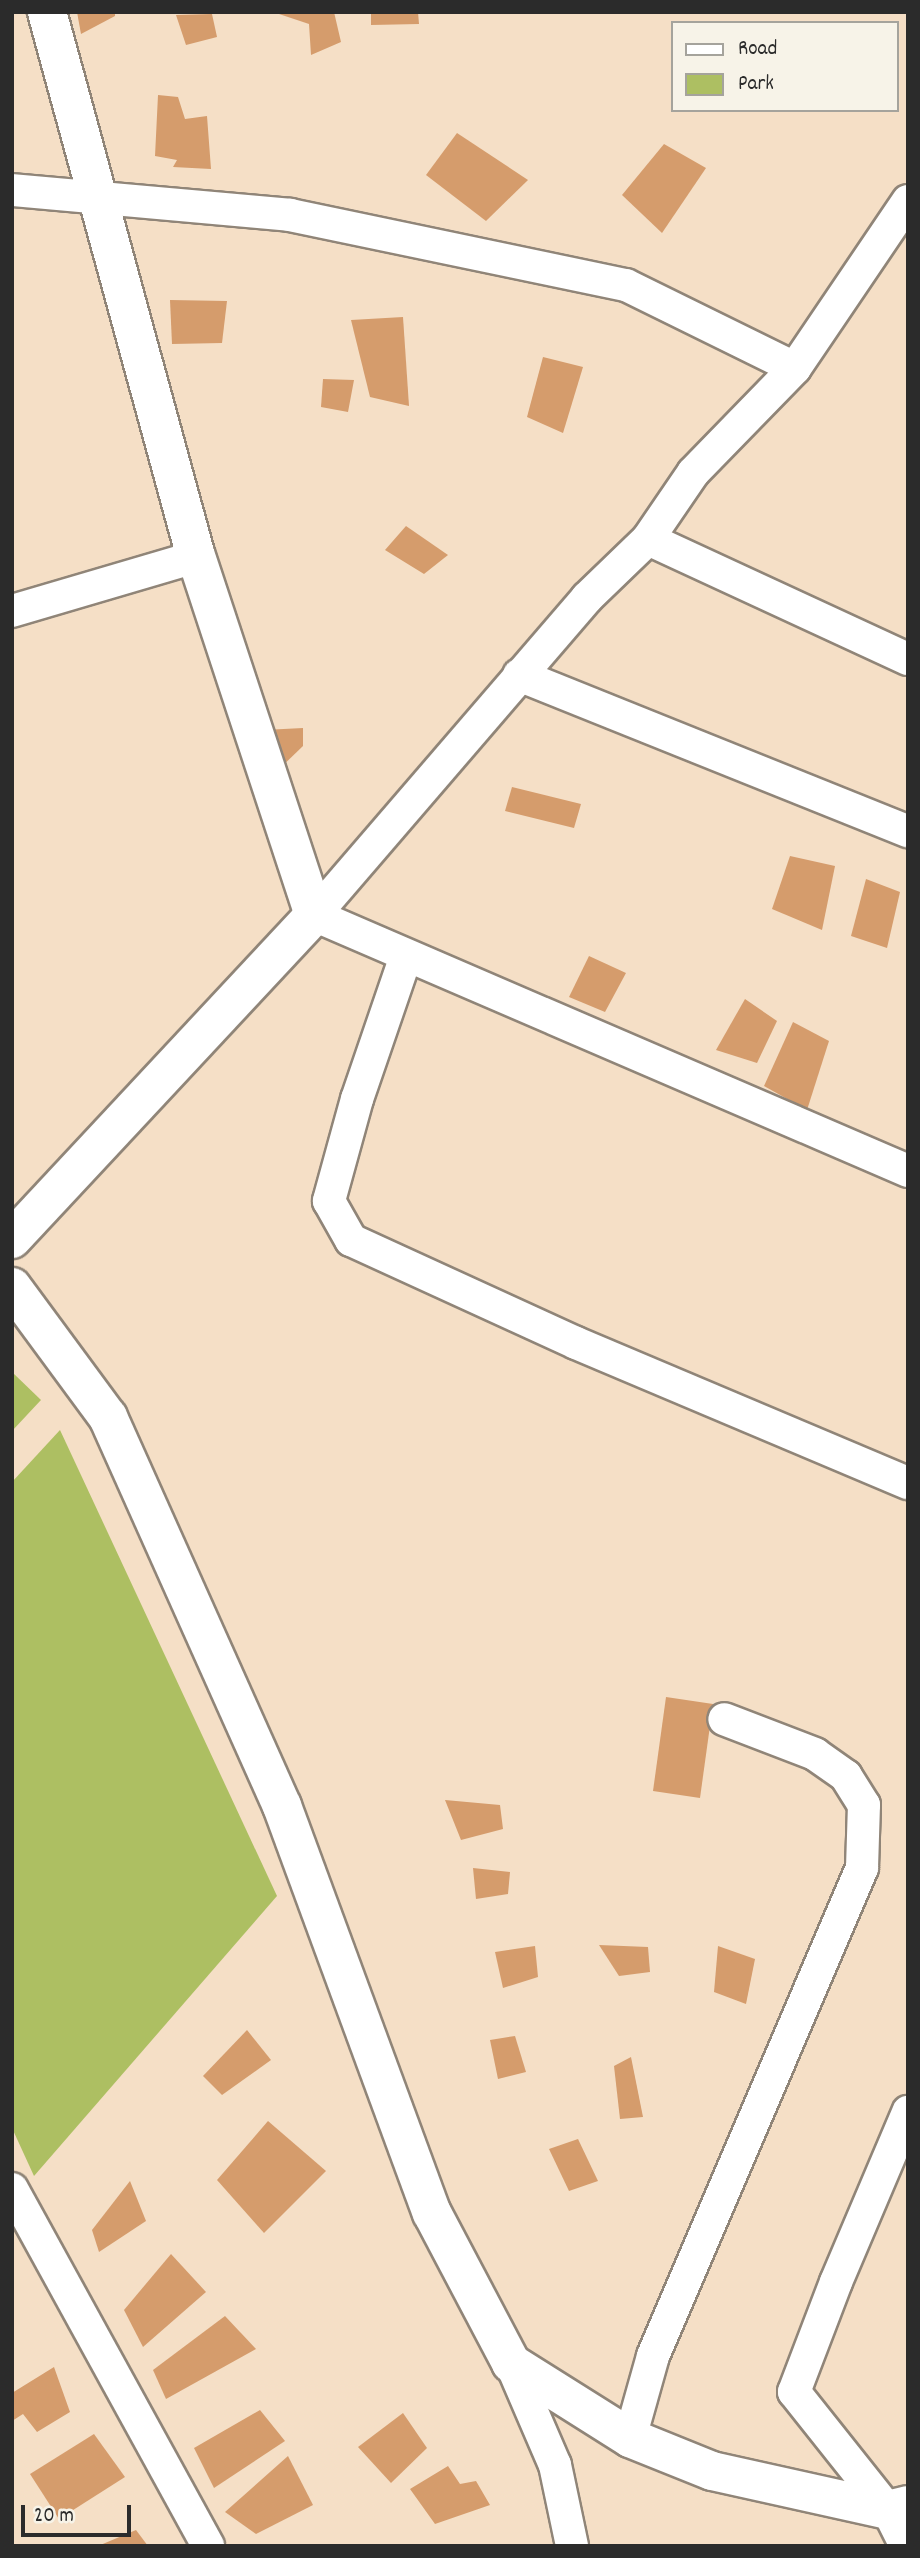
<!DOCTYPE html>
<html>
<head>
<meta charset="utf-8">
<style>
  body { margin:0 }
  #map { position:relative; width:920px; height:2558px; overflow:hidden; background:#f5dfc6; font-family:Dekko,sans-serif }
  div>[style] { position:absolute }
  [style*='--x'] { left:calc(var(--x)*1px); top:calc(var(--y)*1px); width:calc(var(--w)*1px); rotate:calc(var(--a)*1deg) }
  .green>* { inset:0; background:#adbf62 }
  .building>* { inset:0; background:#d59c6c }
  .roads { filter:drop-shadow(2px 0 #908578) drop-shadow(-2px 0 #908578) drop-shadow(0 2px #908578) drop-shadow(0 -2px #908578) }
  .street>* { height:32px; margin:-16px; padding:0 16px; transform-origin:16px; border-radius:16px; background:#fff }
  .secondary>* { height:38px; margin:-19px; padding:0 19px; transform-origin:19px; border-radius:19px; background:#fff }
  span { translate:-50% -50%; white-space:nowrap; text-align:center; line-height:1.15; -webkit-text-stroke:5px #f7f3e8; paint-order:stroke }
  .frame { position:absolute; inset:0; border:14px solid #2b2b2b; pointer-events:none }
  .legend { position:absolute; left:671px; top:21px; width:228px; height:91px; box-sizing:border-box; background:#f7f3e8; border:2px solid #a5a39c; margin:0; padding:9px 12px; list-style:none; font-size:21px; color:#2b2b2b }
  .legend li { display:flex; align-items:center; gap:14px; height:35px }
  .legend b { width:35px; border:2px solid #a5a39c }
  .scale { position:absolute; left:21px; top:2505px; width:110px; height:32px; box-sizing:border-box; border:4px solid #2b2b2b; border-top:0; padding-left:9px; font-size:21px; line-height:24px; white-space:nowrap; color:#2b2b2b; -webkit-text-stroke:5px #f7f3e8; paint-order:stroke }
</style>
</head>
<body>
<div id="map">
  <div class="green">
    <i style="clip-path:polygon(12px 1372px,41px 1400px,12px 1431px)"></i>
    <i style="clip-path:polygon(60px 1430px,277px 1896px,34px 2176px,12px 2128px,12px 1482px)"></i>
  </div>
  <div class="building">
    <i style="clip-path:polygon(77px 12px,115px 12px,115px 16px,81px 34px)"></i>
    <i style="clip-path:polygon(334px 12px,341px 42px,311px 55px,309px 24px,276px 13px)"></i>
    <i style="clip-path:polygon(371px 12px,418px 12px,419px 24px,371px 25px)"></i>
    <i style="clip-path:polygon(212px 14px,217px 37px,186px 45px,176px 15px)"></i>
    <i style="clip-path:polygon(158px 95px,178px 97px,185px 119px,207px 116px,211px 169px,173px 167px,177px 160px,155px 156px)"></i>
    <i style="clip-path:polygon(457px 133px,528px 180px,486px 221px,426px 175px)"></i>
    <i style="clip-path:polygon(664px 144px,706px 168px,662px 233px,622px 195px)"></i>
    <i style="clip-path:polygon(170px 300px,227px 301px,222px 343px,172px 344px)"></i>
    <i style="clip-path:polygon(403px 317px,409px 406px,370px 397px,351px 320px)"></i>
    <i style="clip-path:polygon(543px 357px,583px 367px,563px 433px,527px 417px)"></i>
    <i style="clip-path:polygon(323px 379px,354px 380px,348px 412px,321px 407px)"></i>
    <i style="clip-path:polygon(406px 526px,448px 555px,424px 574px,385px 550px)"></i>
    <i style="clip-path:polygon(303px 728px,303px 746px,274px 774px,264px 730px)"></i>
    <i style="clip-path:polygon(512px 787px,581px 804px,574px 828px,505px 811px)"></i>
    <i style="clip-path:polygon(790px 856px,835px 866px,822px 930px,772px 909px)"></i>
    <i style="clip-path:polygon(866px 879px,900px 892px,887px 948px,851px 936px)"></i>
    <i style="clip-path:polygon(589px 956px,626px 973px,605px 1012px,569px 997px)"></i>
    <i style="clip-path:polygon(745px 999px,777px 1021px,757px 1063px,716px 1050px)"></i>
    <i style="clip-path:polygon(793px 1022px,829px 1041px,807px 1110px,764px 1086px)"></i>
    <i style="clip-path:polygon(666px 1697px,713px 1704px,700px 1798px,653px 1791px)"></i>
    <i style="clip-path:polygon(445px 1800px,500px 1805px,503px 1829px,461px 1840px)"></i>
    <i style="clip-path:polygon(473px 1868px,510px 1872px,508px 1894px,476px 1899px)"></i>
    <i style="clip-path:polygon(599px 1945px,648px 1947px,650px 1972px,619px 1976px)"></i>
    <i style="clip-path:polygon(535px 1946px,538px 1977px,503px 1988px,495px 1952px)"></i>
    <i style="clip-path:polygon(718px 1946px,755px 1959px,746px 2004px,714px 1992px)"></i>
    <i style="clip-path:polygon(247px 2030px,271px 2060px,222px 2095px,203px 2076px)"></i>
    <i style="clip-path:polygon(515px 2036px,526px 2072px,498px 2079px,490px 2040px)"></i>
    <i style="clip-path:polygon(631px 2057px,643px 2117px,620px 2119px,614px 2066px)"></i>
    <i style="clip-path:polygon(268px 2121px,326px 2171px,264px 2233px,217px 2180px)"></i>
    <i style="clip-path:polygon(578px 2139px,598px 2181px,569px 2191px,549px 2149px)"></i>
    <i style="clip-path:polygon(130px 2181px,146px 2221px,99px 2252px,92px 2230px)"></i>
    <i style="clip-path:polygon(171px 2254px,206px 2292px,143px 2347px,124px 2310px)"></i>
    <i style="clip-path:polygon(225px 2316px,256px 2349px,166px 2399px,153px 2370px)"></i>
    <i style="clip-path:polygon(54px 2367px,70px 2412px,37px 2432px,23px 2414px,12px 2421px,12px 2393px)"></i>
    <i style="clip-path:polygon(260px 2410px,285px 2441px,214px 2488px,194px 2448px)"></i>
    <i style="clip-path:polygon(403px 2413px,427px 2448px,391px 2483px,358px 2447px)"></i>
    <i style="clip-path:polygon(94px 2434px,125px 2477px,59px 2519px,30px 2474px)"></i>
    <i style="clip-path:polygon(288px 2456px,313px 2505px,256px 2534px,225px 2512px)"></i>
    <i style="clip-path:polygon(448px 2466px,460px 2484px,476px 2481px,490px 2505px,435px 2524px,410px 2489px)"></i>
    <i style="clip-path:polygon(136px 2530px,148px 2546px,98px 2546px)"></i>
  </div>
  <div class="roads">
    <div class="street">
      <i style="--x:12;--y:190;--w:279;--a:5.1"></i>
      <i style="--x:290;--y:215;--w:343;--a:11.8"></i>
      <i style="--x:626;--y:285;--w:188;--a:26.2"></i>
      <i style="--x:908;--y:201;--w:202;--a:124.1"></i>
      <i style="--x:795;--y:368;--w:146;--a:134.2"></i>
      <i style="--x:693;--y:473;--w:80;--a:124.3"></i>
      <i style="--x:648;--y:539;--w:85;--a:136"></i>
      <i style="--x:587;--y:598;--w:418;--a:130.7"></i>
      <i style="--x:314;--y:915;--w:647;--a:23.31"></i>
      <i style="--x:648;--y:539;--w:286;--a:24.8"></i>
      <i style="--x:12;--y:611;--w:192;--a:-16.4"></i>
      <i style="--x:519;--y:675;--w:419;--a:21.9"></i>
      <i style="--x:406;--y:956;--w:151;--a:108.9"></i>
      <i style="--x:357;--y:1099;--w:106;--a:105.4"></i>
      <i style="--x:329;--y:1201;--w:45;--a:60.6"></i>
      <i style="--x:351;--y:1240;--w:247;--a:24.6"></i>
      <i style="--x:576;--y:1343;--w:360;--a:22.9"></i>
      <i style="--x:12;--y:2189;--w:407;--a:61.2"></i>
      <i style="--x:511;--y:2363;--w:111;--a:66.7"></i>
      <i style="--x:555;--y:2465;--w:83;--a:78.1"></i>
      <i style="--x:630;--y:2438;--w:85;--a:-74.3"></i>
      <i style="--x:653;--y:2356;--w:531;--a:-66.82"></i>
      <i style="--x:862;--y:1868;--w:63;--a:-88.2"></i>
      <i style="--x:864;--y:1805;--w:34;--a:-122"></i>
      <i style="--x:846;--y:1776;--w:38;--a:-145"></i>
      <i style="--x:815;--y:1754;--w:97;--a:-159"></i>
      <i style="--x:906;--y:2546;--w:40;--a:-116.6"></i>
      <i style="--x:888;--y:2510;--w:151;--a:-128.5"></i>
      <i style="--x:794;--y:2392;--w:118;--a:-69.1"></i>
      <i style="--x:836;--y:2282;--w:185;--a:-67"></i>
    </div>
    <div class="secondary">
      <i style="--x:12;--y:1239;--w:443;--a:-47"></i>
      <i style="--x:314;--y:915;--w:377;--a:-108.2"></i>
      <i style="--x:196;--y:557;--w:565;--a:-105.29"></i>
      <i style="--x:12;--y:1287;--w:162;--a:53.6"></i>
      <i style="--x:108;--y:1417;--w:426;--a:65.9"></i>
      <i style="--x:282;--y:1806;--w:434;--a:69.8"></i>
      <i style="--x:432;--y:2213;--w:170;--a:62.2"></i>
      <i style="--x:511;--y:2363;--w:141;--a:32.2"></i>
      <i style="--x:630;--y:2438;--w:88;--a:21.9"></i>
      <i style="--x:712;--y:2471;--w:180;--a:12.5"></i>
      <i style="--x:888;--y:2510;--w:21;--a:-14"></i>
    </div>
  </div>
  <div class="frame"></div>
  <ul class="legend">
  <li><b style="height:9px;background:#fff"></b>Road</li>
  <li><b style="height:19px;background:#adbf62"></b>Park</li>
  </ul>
  <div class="scale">20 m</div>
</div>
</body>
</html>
